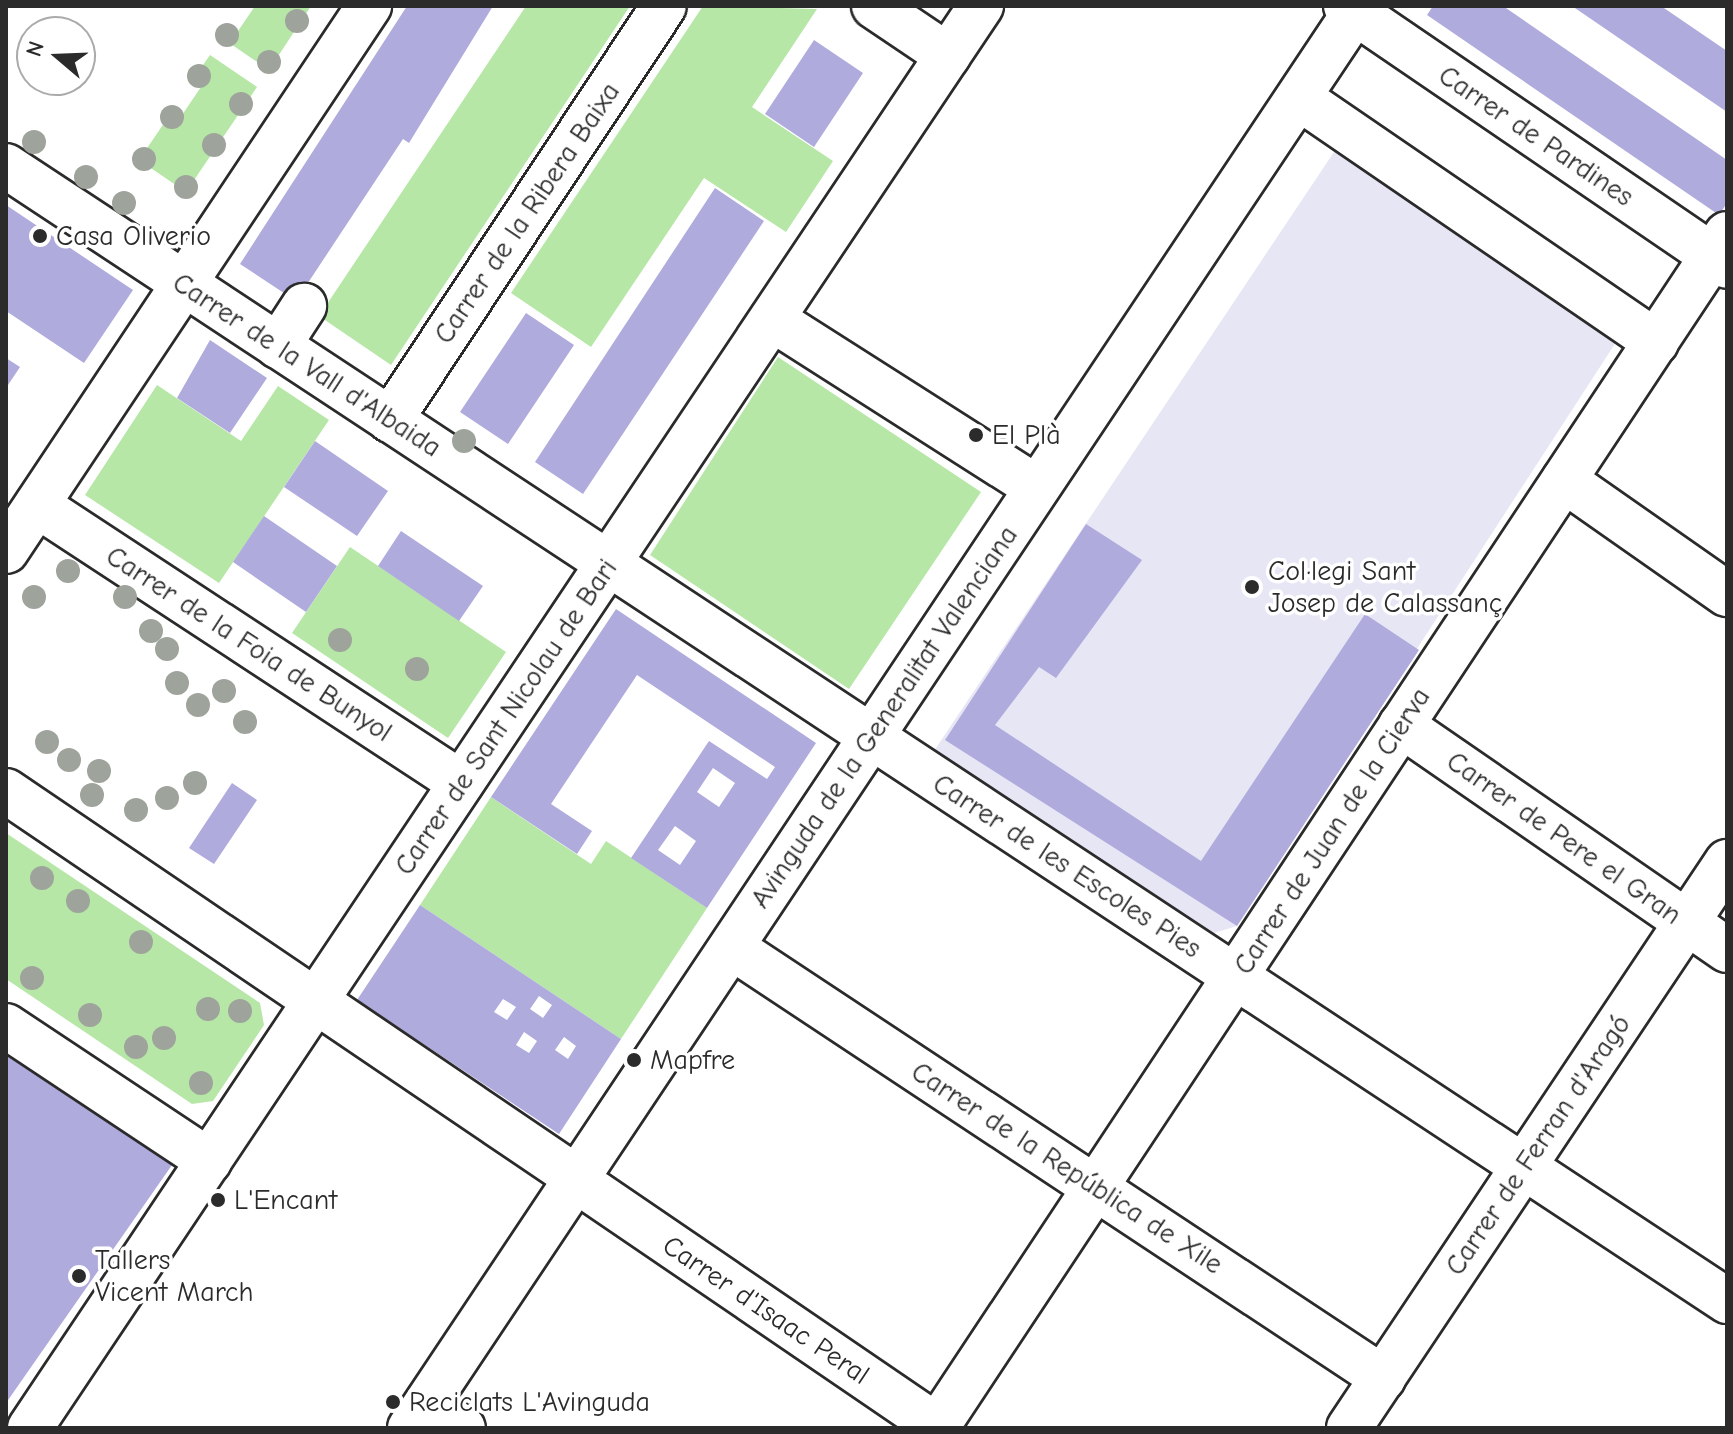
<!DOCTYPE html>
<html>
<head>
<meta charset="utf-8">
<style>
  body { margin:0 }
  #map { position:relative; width:1733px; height:1434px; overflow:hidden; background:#fff; font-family:"Comic Neue",sans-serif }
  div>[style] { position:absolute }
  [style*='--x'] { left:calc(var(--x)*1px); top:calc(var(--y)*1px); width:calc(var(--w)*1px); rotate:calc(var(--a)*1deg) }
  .built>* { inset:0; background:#e7e6f5 }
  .green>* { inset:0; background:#b6e7a7 }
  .building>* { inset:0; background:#afabdd }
  .roads { filter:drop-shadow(2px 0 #2b2b2b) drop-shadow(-2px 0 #2b2b2b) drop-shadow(0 2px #2b2b2b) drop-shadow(0 -2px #2b2b2b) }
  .minor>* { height:44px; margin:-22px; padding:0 22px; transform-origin:22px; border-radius:22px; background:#fff }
  .trees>* { width:24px; height:24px; margin:-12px; border-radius:50%; background:#9ea49b }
  .dots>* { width:22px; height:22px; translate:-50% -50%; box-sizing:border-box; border:4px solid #fff; border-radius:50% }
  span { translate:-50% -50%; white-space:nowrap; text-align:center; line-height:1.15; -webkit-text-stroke:7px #fff; paint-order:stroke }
  .street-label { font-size:28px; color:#2b2b2b }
  .poi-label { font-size:28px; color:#2b2b2b }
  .left { translate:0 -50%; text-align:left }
  .frame { position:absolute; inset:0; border:8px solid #2b2b2b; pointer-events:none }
  .north { position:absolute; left:16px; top:16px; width:80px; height:80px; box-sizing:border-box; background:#fff; border:2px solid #aaa; border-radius:50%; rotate:289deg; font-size:22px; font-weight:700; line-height:32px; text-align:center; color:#2b2b2b }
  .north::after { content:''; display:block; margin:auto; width:28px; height:36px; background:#2b2b2b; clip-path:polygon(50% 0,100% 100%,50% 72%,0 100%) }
</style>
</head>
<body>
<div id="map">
  <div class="built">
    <i style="clip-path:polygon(1340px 143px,1622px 333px,1237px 926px,1214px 933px,934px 751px)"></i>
  </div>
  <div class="green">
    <i style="clip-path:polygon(255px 6px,311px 6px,269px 70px,222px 38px,228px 29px,236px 34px)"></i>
    <i style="clip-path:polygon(526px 6px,630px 6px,391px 365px,319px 316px)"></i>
    <i style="clip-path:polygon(703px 6px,817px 9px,752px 107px,833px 161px,786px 232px,704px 178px,591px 347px,511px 293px)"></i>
    <i style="clip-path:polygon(210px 55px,257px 87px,186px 192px,139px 160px,173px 110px,182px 115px,203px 84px,194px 78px)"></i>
    <i style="clip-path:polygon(778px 357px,981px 492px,849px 689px,650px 555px)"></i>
    <i style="clip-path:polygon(157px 385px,241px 441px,278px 386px,329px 420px,219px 583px,85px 495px)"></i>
    <i style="clip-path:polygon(350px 547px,506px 652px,448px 738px,292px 633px)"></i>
    <i style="clip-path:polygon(491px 797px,591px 864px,606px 841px,707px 908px,621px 1039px,420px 905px)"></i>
    <i style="clip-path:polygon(6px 833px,260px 1003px,264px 1025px,213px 1101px,192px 1104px,6px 979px)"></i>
  </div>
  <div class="building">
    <i style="clip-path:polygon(407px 6px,493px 6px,409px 143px,403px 139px,296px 301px,240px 264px)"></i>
    <i style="clip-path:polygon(1433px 6px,1503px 6px,1727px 160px,1727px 203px,1719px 215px,1427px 15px)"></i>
    <i style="clip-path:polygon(1572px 6px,1661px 6px,1727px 51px,1727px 112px)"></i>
    <i style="clip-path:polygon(814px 40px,863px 73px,814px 147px,765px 114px)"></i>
    <i style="clip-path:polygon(715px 188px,764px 221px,583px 494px,535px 462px)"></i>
    <i style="clip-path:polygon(6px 205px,133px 290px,84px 363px,6px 311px)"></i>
    <i style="clip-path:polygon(526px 313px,574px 345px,508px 444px,460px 412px)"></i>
    <i style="clip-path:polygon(210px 340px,267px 378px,230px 433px,177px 398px)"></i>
    <i style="clip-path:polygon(6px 358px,20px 367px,6px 388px)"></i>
    <i style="clip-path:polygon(315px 441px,388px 491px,357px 536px,284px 487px)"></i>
    <i style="clip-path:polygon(264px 516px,337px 566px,306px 612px,233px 562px)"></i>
    <i style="clip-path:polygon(1086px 524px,1142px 560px,1056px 678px,1039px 667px,995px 725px,1201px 861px,1365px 614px,1419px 650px,1237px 926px,945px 740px)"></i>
    <i style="clip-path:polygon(401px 531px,483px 586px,459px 621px,378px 566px)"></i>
    <i style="clip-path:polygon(evenodd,616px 609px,816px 743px,707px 908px,631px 858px,709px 741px,767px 779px,775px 767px,637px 675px,551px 804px,592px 831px,577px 854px,491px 797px,616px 609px,713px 768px,735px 783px,719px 807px,697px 792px,713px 768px,616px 609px,675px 826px,696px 841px,680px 865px,658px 850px,675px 826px)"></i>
    <i style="clip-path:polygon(232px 783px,257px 800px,214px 864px,189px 848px)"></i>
    <i style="clip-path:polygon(evenodd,420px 905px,621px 1039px,559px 1134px,357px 1000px,420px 905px,539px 996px,552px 1005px,543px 1018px,530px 1009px,539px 996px,420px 905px,503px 999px,516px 1007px,507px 1020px,494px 1012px,503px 999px,420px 905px,524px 1032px,537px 1041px,529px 1053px,516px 1045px,524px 1032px,420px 905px,564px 1037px,576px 1046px,568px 1059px,555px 1050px,564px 1037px)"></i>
    <i style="clip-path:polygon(6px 1055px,172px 1165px,6px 1403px)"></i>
  </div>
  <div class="roads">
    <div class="minor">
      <i style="--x:874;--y:6;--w:89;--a:34"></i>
      <i style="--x:1346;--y:6;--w:461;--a:34.3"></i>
      <i style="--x:1317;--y:110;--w:411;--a:34.4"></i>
      <i style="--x:6;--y:166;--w:2062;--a:33.4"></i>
      <i style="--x:772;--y:319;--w:314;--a:32.5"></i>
      <i style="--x:278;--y:346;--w:48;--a:-57"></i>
      <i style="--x:390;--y:420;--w:496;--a:-56.5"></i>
      <i style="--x:1564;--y:480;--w:199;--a:35"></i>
      <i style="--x:37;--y:505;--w:507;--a:33.25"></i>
      <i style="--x:6;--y:551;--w:655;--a:-56.33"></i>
      <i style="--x:1401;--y:725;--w:396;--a:34.6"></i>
      <i style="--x:6;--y:791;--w:690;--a:34.13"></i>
      <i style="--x:751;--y:960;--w:758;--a:33.48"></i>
      <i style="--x:6;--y:1026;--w:244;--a:33.6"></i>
      <i style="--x:595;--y:1193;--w:414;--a:34.3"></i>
      <i style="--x:446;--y:1417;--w:20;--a:33"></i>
      <i style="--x:30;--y:1428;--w:1711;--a:-56.23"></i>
      <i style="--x:410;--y:1428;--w:1710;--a:-56.28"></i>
      <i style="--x:936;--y:1428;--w:1432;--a:-56.48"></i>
      <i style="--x:1349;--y:1428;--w:681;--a:-56.26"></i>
    </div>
  </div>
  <div class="trees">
    <i style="left:297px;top:21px"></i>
    <i style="left:227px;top:35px"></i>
    <i style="left:269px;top:62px"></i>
    <i style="left:199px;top:76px"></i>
    <i style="left:241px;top:104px"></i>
    <i style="left:172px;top:117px"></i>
    <i style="left:34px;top:142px"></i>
    <i style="left:214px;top:145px"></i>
    <i style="left:144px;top:159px"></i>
    <i style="left:86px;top:177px"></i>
    <i style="left:186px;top:187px"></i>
    <i style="left:124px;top:203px"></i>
    <i style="left:464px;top:441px"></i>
    <i style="left:68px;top:571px"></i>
    <i style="left:34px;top:597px"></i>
    <i style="left:125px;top:597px"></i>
    <i style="left:151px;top:631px"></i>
    <i style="left:340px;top:640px"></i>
    <i style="left:167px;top:649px"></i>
    <i style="left:417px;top:669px"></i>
    <i style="left:177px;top:683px"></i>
    <i style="left:224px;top:691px"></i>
    <i style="left:198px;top:705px"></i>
    <i style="left:245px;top:722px"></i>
    <i style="left:47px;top:742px"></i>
    <i style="left:69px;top:760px"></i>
    <i style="left:99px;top:771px"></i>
    <i style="left:195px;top:783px"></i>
    <i style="left:92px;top:795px"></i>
    <i style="left:167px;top:798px"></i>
    <i style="left:136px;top:810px"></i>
    <i style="left:42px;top:878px"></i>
    <i style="left:78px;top:901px"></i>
    <i style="left:141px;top:942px"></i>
    <i style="left:32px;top:978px"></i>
    <i style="left:208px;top:1009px"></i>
    <i style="left:240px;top:1011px"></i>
    <i style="left:90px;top:1015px"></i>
    <i style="left:164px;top:1038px"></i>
    <i style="left:136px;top:1047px"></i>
    <i style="left:201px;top:1083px"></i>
  </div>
  <div class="dots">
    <i style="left:40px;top:236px;background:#2b2b2b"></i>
    <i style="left:976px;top:435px;background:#2b2b2b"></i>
    <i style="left:1252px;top:587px;background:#2b2b2b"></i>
    <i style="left:634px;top:1060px;background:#2b2b2b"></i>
    <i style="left:218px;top:1200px;background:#2b2b2b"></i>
    <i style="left:79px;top:1276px;background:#2b2b2b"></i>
    <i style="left:393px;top:1402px;background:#2b2b2b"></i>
  </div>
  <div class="street-label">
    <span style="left:1536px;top:136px;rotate:34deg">Carrer de Pardines</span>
    <span style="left:527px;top:213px;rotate:-56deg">Carrer de la Ribera Baixa</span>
    <span style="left:307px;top:365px;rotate:33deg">Carrer de la Vall d'Albaida</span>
    <span style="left:249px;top:644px;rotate:33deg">Carrer de la Foia de Bunyol</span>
    <span style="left:506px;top:717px;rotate:-56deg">Carrer de Sant Nicolau de Bari</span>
    <span style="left:884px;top:717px;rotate:-56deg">Avinguda de la Generalitat Valenciana</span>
    <span style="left:1332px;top:831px;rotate:-57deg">Carrer de Juan de la Cierva</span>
    <span style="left:1564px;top:838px;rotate:35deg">Carrer de Pere el Gran</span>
    <span style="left:1067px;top:866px;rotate:33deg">Carrer de les Escoles Pies</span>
    <span style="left:1538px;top:1145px;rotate:-56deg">Carrer de Ferran d'Aragó</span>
    <span style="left:1067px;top:1168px;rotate:33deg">Carrer de la República de Xile</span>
    <span style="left:766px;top:1310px;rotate:34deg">Carrer d'Isaac Peral</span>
  </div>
  <div class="poi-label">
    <span class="left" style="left:56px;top:236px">Casa Oliverio</span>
    <span class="left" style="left:992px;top:435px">El Plà</span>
    <span class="left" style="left:1268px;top:587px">Col·legi Sant<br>Josep de Calassanç</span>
    <span class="left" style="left:650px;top:1060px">Mapfre</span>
    <span class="left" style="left:234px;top:1200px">L'Encant</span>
    <span class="left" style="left:95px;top:1276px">Tallers<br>Vicent March</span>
    <span class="left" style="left:409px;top:1402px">Reciclats L'Avinguda</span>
  </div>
  <div class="frame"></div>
  <div class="north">N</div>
</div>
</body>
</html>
